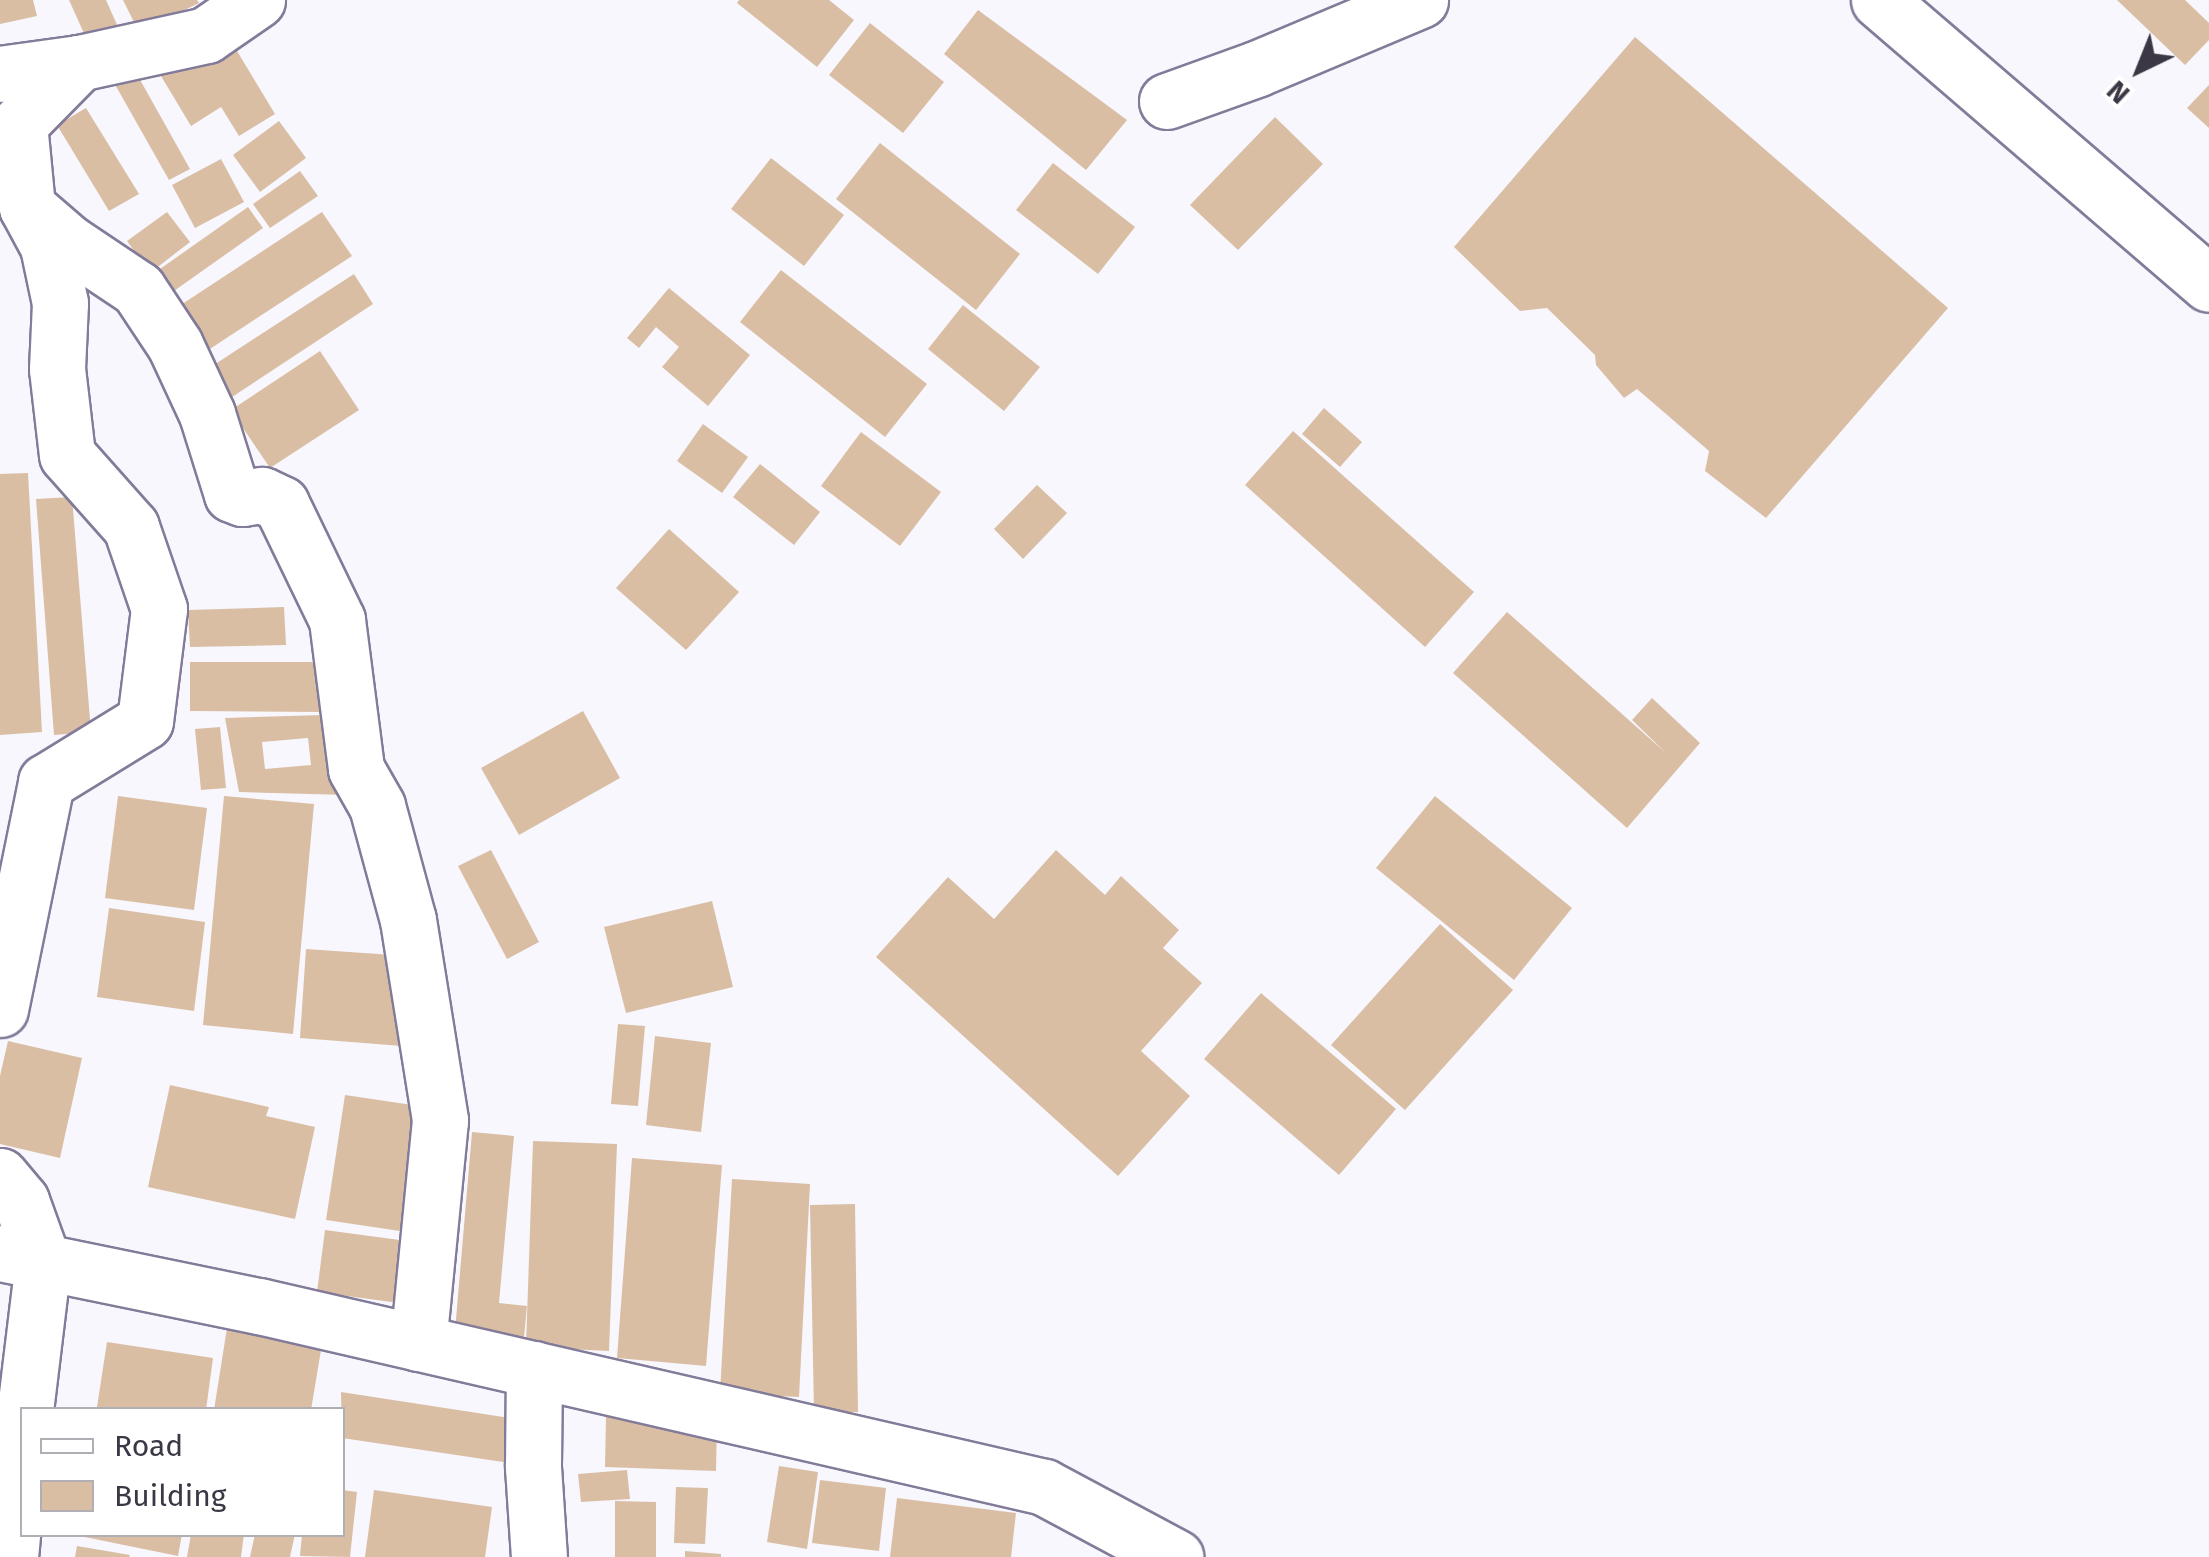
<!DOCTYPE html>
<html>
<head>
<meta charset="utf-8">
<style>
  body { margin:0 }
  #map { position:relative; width:2209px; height:1557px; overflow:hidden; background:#f8f7fe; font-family:"Fira Sans",sans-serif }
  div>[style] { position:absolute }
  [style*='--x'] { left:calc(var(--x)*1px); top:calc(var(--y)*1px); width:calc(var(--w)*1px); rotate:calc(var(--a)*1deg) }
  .building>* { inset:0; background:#d9bea4 }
  .roads { filter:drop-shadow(2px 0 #827b99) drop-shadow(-2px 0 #827b99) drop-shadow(0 2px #827b99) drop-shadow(0 -2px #827b99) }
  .minor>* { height:55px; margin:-27.5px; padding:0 27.5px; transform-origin:27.5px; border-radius:27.5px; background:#fff }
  span { translate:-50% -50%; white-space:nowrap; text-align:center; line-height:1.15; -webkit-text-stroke:10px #fff; paint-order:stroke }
  .legend { position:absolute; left:20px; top:1407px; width:325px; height:130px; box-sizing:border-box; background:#fff; border:2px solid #b1afb5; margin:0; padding:12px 18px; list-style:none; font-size:30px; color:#3b3745 }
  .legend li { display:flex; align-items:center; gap:20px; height:50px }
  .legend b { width:50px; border:2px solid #b1afb5 }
  .north { position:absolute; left:2089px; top:20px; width:100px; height:100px; -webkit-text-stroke:8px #fff; paint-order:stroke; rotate:223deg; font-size:28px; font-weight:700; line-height:40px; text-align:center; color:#3b3745 }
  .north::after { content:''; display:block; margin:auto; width:35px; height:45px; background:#3b3745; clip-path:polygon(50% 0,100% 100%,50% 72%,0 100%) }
</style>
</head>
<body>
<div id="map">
  <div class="building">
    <i style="clip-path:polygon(0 0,33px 0,37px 16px,0 24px)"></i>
    <i style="clip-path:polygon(69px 0,106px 0,122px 36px,91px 49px)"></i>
    <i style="clip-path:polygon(123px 0,197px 0,199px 3px,139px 32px)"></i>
    <i style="clip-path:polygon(739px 0,829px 0,854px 20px,817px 67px,737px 3px)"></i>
    <i style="clip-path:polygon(2117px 0,2185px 0,2209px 23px,2209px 40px,2185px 65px)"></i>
    <i style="clip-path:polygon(978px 10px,1127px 120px,1086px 170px,944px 54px)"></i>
    <i style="clip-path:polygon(870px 23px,944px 82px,903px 133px,829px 75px)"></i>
    <i style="clip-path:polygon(228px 36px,275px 114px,239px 136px,221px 107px,191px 126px,161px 76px)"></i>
    <i style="clip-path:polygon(1635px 37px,1948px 308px,1766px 518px,1705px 471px,1709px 451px,1637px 389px,1624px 398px,1596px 365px,1595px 355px,1547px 308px,1520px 311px,1454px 247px)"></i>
    <i style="clip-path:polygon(134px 69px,190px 169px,169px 180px,113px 81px)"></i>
    <i style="clip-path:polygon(2209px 85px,2209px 128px,2187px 108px)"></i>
    <i style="clip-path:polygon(86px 108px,139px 194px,109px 211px,57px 125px)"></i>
    <i style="clip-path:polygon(1275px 117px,1323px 164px,1238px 250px,1190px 205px)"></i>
    <i style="clip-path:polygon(279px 121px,306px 158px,260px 192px,233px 155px)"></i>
    <i style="clip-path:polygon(880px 143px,1020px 254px,976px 310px,836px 199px)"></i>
    <i style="clip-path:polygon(771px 158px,844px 215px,804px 266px,731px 209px)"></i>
    <i style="clip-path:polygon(221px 159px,244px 202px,195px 228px,172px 185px)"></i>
    <i style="clip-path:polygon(1053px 163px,1135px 227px,1098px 274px,1016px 210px)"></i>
    <i style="clip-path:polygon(300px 171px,318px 196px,270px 228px,253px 204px)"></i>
    <i style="clip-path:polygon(248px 207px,263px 228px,164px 298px,150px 276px)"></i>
    <i style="clip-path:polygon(167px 212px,190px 242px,150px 273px,127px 241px)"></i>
    <i style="clip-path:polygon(322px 212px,352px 256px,196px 358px,167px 314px)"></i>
    <i style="clip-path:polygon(781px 270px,927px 384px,885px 437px,740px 322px)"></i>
    <i style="clip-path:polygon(354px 274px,373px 304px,226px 401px,206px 370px)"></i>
    <i style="clip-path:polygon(669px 288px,750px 355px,708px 406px,662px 367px,679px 347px,656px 327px,639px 348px,627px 338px)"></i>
    <i style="clip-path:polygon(963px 305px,1040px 367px,1004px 411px,928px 349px)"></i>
    <i style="clip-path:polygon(320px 351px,359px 410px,270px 468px,231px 410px)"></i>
    <i style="clip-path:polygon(1324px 408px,1362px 442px,1340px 467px,1302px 434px)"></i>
    <i style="clip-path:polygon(703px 424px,748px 457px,722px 493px,677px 461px)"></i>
    <i style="clip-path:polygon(1293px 431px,1474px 592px,1425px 647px,1245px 485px)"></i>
    <i style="clip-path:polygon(861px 432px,941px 492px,900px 546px,821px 486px)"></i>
    <i style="clip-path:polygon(760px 464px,820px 512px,794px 545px,733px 497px)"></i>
    <i style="clip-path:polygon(28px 473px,42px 732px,0 735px,0 474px)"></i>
    <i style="clip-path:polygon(1037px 485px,1067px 513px,1023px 559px,994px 529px)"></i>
    <i style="clip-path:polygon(72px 497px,91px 732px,54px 735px,36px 499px)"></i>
    <i style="clip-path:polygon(669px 529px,739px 592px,686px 650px,616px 588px)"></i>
    <i style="clip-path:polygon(284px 607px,286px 645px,190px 647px,188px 610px)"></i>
    <i style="clip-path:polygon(1507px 612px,1666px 753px,1632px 720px,1652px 698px,1700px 743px,1627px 828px,1453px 673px)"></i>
    <i style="clip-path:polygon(190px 662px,319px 662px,320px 712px,190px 711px)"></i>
    <i style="clip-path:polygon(583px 711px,620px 778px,519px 835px,481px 768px)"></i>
    <i style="clip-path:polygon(evenodd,323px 715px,347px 795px,239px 792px,225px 718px,323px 715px,308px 738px,311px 765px,265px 769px,262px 742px,308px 738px)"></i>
    <i style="clip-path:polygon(220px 727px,226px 788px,201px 790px,195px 729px)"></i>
    <i style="clip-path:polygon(118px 796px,207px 808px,194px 910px,105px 898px)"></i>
    <i style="clip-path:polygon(224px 796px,314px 804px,293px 1034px,203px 1025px)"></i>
    <i style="clip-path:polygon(1435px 796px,1572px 908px,1514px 980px,1376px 868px)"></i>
    <i style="clip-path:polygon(491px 850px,539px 942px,507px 959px,458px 866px)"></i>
    <i style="clip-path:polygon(1056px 850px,1105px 895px,1121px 876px,1179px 930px,1163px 948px,1202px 983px,1141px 1051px,1190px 1096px,1118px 1176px,876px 957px,948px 877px,994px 919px)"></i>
    <i style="clip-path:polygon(712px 901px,733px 987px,626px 1013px,604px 927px)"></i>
    <i style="clip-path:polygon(109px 908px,205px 922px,194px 1011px,97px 997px)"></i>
    <i style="clip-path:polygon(1440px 924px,1513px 990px,1405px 1110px,1331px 1045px)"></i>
    <i style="clip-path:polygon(306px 949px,407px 956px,402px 1046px,300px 1038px)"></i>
    <i style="clip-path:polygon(1261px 993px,1396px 1109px,1339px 1175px,1204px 1059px)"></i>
    <i style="clip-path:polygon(618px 1024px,645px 1026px,638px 1106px,611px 1104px)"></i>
    <i style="clip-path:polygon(655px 1036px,711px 1043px,701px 1132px,646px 1125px)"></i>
    <i style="clip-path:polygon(8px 1041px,82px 1058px,60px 1158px,0 1144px,0 1076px)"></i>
    <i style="clip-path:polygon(170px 1085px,269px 1107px,266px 1116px,315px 1127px,295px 1219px,148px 1187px)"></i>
    <i style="clip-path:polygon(345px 1095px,419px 1106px,400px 1231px,326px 1220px)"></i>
    <i style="clip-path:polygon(472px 1132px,514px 1136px,499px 1303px,527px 1306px,524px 1337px,455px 1331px)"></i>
    <i style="clip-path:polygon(533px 1141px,617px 1144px,609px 1351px,526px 1347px)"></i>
    <i style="clip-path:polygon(632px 1158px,722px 1165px,706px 1366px,617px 1358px)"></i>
    <i style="clip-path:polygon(732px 1179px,810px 1184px,799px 1397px,720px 1393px)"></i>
    <i style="clip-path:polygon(855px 1204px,858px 1412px,814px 1412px,810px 1205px)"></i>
    <i style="clip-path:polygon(325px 1230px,407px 1241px,399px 1303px,317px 1292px)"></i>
    <i style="clip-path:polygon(227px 1328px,322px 1344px,311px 1410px,214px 1410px)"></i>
    <i style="clip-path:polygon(107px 1342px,213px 1358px,206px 1410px,97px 1407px)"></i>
    <i style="clip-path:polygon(341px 1392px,523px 1420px,517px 1464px,342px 1438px)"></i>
    <i style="clip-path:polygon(606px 1417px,717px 1420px,716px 1471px,605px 1467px)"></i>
    <i style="clip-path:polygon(779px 1466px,818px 1472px,807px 1549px,767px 1542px)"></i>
    <i style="clip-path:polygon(627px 1470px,630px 1499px,581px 1502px,578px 1474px)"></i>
    <i style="clip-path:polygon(820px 1480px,886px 1488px,879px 1551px,812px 1543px)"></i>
    <i style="clip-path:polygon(676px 1487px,708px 1488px,705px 1544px,674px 1543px)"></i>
    <i style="clip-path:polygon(342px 1490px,357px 1492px,350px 1557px,300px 1556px,302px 1534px,342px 1534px)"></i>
    <i style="clip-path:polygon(374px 1490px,492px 1507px,485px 1557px,365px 1557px)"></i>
    <i style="clip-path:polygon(897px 1498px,1016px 1513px,1011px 1557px,890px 1557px)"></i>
    <i style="clip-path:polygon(615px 1501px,656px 1502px,656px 1557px,615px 1557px)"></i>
    <i style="clip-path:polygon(70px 1534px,182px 1534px,178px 1556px)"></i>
    <i style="clip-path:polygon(191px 1534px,244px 1534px,241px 1557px,187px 1557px)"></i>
    <i style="clip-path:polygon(255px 1534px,295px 1534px,290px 1557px,250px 1557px)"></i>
    <i style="clip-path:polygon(77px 1546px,130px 1555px,129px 1557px,75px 1557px)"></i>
    <i style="clip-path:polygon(685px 1551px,721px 1554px,721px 1557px,685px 1557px)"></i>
  </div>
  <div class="roads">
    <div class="minor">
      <i style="--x:1879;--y:0;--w:435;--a:40.7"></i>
      <i style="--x:0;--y:74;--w:80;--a:-7.9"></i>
      <i style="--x:1167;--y:101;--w:95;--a:-19.8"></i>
      <i style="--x:1256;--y:69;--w:178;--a:-22.8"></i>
      <i style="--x:27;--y:207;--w:55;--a:40.6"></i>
      <i style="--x:69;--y:243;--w:83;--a:33.7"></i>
      <i style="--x:138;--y:289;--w:67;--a:56.5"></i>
      <i style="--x:175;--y:345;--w:76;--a:65.1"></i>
      <i style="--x:207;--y:414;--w:84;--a:72.6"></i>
      <i style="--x:232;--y:494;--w:11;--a:22"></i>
      <i style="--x:242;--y:498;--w:20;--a:-9"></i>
      <i style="--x:262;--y:495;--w:21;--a:25"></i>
      <i style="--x:281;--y:504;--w:129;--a:64.2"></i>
      <i style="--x:337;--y:620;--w:150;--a:82.7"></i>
      <i style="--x:356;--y:769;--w:43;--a:60.4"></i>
      <i style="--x:377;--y:806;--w:118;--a:74.8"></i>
      <i style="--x:408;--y:920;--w:203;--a:80.9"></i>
      <i style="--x:440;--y:1120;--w:224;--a:95.6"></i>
      <i style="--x:0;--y:1009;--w:232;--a:-78.5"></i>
      <i style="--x:46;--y:782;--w:116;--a:-31.6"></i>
      <i style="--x:145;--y:721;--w:113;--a:-82.9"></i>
      <i style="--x:159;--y:609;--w:87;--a:-108.9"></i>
      <i style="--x:131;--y:527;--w:96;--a:-131.6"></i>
      <i style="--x:67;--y:455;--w:87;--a:-96.6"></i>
      <i style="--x:57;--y:369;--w:66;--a:-87.4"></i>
      <i style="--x:60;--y:303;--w:58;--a:-101.9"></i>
      <i style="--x:48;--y:246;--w:44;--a:-118.3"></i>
      <i style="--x:27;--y:207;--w:83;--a:-95.5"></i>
      <i style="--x:19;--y:124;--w:86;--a:-45.5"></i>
      <i style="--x:79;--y:63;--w:130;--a:-12.4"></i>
      <i style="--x:206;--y:35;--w:62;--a:-34.5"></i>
      <i style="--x:0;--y:1176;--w:33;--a:50"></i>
      <i style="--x:21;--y:1201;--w:65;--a:70.2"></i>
      <i style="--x:43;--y:1262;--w:149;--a:96.9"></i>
      <i style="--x:0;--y:1253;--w:264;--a:11.6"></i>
      <i style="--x:259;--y:1306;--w:806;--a:12.98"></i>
      <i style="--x:1044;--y:1487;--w:149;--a:28.1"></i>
      <i style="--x:534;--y:1369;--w:98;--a:90.6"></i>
      <i style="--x:533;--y:1467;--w:90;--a:86.2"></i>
      <i style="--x:10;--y:1557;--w:129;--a:-84.6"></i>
    </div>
  </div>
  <ul class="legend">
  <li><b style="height:12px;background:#fff"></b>Road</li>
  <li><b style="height:28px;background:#d9bea4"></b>Building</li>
  </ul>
  <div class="north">N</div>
</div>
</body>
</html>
